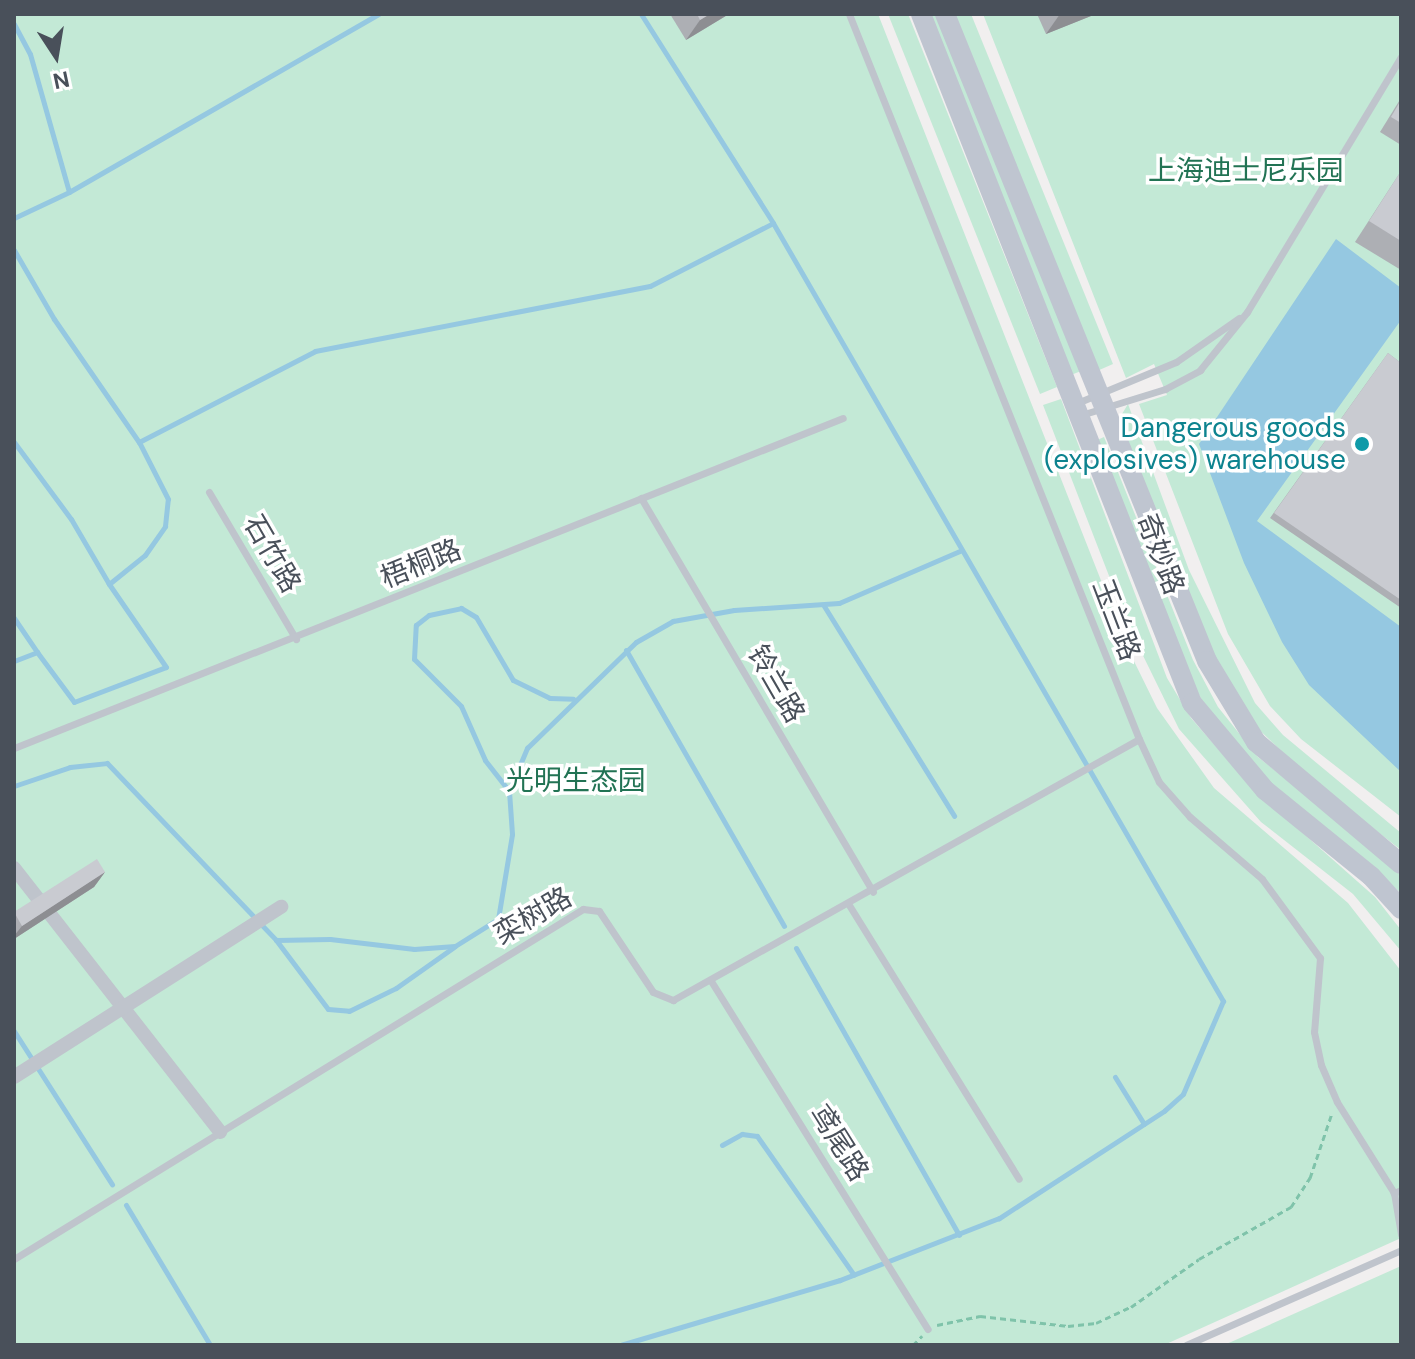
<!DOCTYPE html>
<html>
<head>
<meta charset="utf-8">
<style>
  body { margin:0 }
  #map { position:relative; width:1415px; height:1359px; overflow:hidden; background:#f1efef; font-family:"DM Sans","Noto Sans SC",sans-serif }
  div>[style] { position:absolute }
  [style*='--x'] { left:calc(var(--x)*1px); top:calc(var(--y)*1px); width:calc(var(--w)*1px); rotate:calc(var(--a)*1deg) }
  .green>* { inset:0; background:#c3e9d6 }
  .water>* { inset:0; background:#95c8e1 }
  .stream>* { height:5px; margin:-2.5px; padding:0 2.5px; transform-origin:2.5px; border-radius:2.5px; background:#95c8e1 }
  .path>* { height:3px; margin-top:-1.5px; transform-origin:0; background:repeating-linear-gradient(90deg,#7fc3aa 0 6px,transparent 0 10px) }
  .lane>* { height:7px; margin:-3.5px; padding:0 3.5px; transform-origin:3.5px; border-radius:3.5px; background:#bfc4cc }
  .street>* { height:14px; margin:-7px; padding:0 7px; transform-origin:7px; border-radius:7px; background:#bfc4cc }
  .secondary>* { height:20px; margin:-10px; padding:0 10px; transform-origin:10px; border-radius:10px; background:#bfc5d0 }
  .wall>* { inset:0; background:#adafb4 }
  .shaded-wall>* { inset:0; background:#8d8e92 }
  .building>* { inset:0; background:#c9cbd1 }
  .dots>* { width:22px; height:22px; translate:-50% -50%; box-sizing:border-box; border:4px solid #fff; border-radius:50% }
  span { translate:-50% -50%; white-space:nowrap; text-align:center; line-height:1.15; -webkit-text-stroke:7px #fff; paint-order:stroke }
  .park-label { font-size:28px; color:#227354 }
  .culture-label { font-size:28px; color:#0d838f }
  .right { translate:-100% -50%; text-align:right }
  .street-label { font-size:28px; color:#49505a }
  .frame { position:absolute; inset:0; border:16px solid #49505a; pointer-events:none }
  .north { position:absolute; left:16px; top:16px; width:80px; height:80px; -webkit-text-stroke:6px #fff; paint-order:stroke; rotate:168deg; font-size:22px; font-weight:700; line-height:32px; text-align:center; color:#49505a }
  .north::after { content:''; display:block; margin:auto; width:28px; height:36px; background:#49505a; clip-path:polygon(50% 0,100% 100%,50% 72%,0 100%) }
</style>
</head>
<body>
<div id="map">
  <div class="green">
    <i style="clip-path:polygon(14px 14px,878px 14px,1128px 649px,1157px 708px,1214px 788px,1348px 903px,1401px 971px,1401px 1238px,1164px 1345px,14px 1345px)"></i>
    <i style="clip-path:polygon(888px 14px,908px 14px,1057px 387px,1040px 394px)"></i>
    <i style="clip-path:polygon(926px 14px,937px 14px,1081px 371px,1071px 375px)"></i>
    <i style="clip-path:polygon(955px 14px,971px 14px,1113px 364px,1097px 371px)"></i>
    <i style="clip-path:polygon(983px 14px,1401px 14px,1401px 817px,1301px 739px,1270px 706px,1228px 634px,1139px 404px,1167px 395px,1154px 364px,1126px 378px)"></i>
    <i style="clip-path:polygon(1061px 399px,1167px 678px,1191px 718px,1252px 788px,1375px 897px,1401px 930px,1401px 951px,1353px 894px,1261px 822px,1179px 729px,1128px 625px,1043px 405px)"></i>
    <i style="clip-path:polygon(1128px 404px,1189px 570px,1255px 703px,1283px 735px,1401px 833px,1401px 850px,1315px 783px,1252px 723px,1217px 671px,1119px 419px)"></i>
    <i style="clip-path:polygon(1104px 437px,1193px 660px,1218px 707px,1258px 757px,1389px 861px,1401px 876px,1401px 893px,1268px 780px,1206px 708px,1183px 664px,1095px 441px)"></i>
    <i style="clip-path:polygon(1401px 1266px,1401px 1345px,1223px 1345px,1231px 1342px)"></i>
  </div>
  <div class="water">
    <i style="clip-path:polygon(1336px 239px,1401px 288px,1401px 320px,1257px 521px,1401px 627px,1401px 772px,1309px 685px,1282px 642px,1244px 563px,1199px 444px)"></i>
  </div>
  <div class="stream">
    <i style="--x:641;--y:14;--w:247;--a:57.7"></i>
    <i style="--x:14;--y:24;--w:34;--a:62"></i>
    <i style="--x:30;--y:54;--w:143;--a:74.2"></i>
    <i style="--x:14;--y:218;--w:61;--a:-25.3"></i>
    <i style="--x:69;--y:192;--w:357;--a:-29.9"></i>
    <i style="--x:14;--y:250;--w:80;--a:59.9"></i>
    <i style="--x:54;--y:319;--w:150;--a:55.4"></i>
    <i style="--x:14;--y:442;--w:96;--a:53.5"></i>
    <i style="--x:71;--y:519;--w:75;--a:59.7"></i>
    <i style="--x:824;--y:606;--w:247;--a:58.2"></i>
    <i style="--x:14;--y:618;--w:41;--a:55.9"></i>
    <i style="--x:626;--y:650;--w:318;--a:60.2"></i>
    <i style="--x:14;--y:661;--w:25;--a:-21"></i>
    <i style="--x:37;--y:652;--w:62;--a:53.5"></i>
    <i style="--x:74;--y:702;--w:98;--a:-20.8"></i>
    <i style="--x:166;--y:667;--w:101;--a:-124.5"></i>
    <i style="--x:109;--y:584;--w:46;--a:-38.9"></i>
    <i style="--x:145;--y:555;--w:35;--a:-55"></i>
    <i style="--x:165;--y:526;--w:27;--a:-84"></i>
    <i style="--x:168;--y:499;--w:64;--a:-117"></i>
    <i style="--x:139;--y:442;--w:198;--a:-27.3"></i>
    <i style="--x:315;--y:351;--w:341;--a:-11"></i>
    <i style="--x:650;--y:286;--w:138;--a:-27.1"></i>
    <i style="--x:773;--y:223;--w:899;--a:59.95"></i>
    <i style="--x:1223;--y:1001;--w:101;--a:113.3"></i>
    <i style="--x:1183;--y:1094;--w:25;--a:138"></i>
    <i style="--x:1164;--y:1111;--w:197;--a:147"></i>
    <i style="--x:999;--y:1218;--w:171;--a:158.7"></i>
    <i style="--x:840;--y:1280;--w:228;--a:163.5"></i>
    <i style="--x:14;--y:786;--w:59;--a:-18.7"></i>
    <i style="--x:70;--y:767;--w:37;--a:-6"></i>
    <i style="--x:107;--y:763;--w:245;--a:46.3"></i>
    <i style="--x:276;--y:940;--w:54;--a:-1.1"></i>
    <i style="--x:330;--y:939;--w:85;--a:6.8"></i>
    <i style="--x:414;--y:949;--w:41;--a:-4.2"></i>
    <i style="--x:455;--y:946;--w:51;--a:-32.1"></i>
    <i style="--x:498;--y:919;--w:86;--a:-80.6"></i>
    <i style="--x:512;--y:834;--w:43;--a:-94"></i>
    <i style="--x:509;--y:791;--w:47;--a:-67.3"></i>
    <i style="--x:527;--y:748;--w:152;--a:-44.2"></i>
    <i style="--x:636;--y:642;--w:43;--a:-29.6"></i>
    <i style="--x:673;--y:621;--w:62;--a:-10.2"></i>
    <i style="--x:734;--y:610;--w:105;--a:-3.8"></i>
    <i style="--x:839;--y:603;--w:132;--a:-23.3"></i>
    <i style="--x:509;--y:791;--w:39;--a:-128"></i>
    <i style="--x:485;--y:760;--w:59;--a:-114"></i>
    <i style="--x:461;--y:706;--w:66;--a:-135"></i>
    <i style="--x:414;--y:659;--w:34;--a:-87"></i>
    <i style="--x:416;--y:625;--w:16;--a:-38"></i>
    <i style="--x:429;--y:615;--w:33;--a:-12"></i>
    <i style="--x:461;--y:608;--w:17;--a:31"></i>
    <i style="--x:476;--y:617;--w:73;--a:59.6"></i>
    <i style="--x:513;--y:680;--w:41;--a:25.9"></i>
    <i style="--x:550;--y:698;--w:23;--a:2"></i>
    <i style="--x:276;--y:940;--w:86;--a:53"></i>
    <i style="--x:328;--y:1009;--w:21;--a:5"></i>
    <i style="--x:349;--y:1011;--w:52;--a:-26.1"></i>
    <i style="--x:396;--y:988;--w:71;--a:-35.3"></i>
    <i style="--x:796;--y:948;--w:330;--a:60.4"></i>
    <i style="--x:14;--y:1031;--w:182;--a:57.4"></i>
    <i style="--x:1115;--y:1077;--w:55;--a:58.3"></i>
    <i style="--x:722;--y:1145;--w:23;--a:-29"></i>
    <i style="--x:742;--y:1134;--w:15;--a:8"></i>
    <i style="--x:757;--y:1136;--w:169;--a:55.1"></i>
    <i style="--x:126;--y:1205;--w:163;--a:59"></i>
  </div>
  <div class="path">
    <i style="--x:937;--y:1325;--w:44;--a:-11.8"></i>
    <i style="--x:980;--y:1316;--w:89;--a:6.5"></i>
    <i style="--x:1068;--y:1326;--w:28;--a:-6"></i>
    <i style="--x:1096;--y:1323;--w:38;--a:-25"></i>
    <i style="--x:1131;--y:1307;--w:83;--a:-35.2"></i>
    <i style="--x:1199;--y:1259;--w:106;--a:-29.5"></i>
    <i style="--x:1291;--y:1207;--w:35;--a:-57"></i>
    <i style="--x:1310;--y:1178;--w:69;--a:-71.3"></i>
    <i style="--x:913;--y:1345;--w:13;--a:-45"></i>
  </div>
  <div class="lane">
    <i style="--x:849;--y:14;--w:781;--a:68.2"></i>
    <i style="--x:1139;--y:739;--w:47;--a:65.1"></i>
    <i style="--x:1159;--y:782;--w:47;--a:48.5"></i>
    <i style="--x:1190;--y:817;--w:95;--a:40.7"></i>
    <i style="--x:1262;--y:879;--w:98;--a:53.7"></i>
    <i style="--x:1320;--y:958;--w:74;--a:94.6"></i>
    <i style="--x:1314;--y:1032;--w:34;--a:78"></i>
    <i style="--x:1321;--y:1065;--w:40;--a:66.6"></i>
    <i style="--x:1337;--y:1102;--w:107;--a:57.9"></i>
    <i style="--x:1077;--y:403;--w:107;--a:-22.5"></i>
    <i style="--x:1176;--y:362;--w:77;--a:-34.9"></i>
    <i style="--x:1081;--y:415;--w:88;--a:-17.2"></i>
    <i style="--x:1165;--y:389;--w:40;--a:-28"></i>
    <i style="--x:1200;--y:370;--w:75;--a:-51"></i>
    <i style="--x:1247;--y:312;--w:298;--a:-58.9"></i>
    <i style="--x:209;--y:492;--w:171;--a:59.4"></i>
    <i style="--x:641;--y:498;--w:457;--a:59.5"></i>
    <i style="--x:14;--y:748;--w:892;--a:-21.71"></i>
    <i style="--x:849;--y:905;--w:322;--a:58.2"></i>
    <i style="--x:711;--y:981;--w:410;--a:58.1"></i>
    <i style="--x:1401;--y:1190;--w:8;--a:157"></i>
    <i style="--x:1394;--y:1193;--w:42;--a:80.3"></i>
    <i style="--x:14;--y:1259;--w:668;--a:-31.6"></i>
    <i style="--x:583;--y:909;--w:16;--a:7"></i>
    <i style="--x:599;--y:911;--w:97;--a:56.3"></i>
    <i style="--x:653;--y:992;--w:22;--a:22"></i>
    <i style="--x:673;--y:1000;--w:534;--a:-29.25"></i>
    <i style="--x:1186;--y:1345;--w:235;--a:-23.8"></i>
  </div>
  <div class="street">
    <i style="--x:14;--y:868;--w:335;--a:52"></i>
    <i style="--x:14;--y:1077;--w:317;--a:-32.5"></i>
  </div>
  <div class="secondary">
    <i style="--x:921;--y:14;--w:740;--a:68.53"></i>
    <i style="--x:1192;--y:703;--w:114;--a:50"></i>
    <i style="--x:1265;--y:790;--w:136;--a:39.1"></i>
    <i style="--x:1371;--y:876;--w:45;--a:47.7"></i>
    <i style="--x:945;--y:14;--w:698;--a:67.95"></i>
    <i style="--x:1207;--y:661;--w:95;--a:58.8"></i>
    <i style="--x:1256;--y:742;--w:189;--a:40.1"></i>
  </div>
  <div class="wall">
    <i style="clip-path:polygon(670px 14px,729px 14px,686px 40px)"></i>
    <i style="clip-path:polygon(1037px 14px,1096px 14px,1046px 34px)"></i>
    <i style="clip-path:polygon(1401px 98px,1401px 145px,1380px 132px)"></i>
    <i style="clip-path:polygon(1401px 171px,1401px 270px,1355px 242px)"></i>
    <i style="clip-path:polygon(1388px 353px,1401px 363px,1401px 608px,1270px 518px)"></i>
    <i style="clip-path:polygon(105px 872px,94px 887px,14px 939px,14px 912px)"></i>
  </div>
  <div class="shaded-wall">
    <i style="clip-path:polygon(710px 14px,729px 14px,686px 40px,700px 20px)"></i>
    <i style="clip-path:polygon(1060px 14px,1096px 14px,1046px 34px)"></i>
    <i style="clip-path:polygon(105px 872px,94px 887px,14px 939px,14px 936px,22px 926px)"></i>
  </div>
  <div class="building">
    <i style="clip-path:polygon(697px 14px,710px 14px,700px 20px)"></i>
    <i style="clip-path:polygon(1401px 100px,1401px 123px,1391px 117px)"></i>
    <i style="clip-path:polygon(1401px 171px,1401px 241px,1369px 221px)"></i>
    <i style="clip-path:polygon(1388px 353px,1401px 363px,1401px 600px,1274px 513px)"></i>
    <i style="clip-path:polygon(97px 859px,105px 872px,22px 926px,14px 912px)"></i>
  </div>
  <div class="dots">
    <i style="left:1362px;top:444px;background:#0f9aa8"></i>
  </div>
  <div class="park-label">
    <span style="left:1246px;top:171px">上海迪士尼乐园</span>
    <span style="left:576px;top:781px">光明生态园</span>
  </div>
  <div class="culture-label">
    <span class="right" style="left:1346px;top:444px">Dangerous goods<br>(explosives) warehouse</span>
  </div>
  <div class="street-label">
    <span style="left:272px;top:554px;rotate:60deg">石竹路</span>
    <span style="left:1160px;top:554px;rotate:69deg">奇妙路</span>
    <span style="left:421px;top:564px;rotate:-22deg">梧桐路</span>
    <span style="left:1116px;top:620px;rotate:69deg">玉兰路</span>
    <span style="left:776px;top:684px;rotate:60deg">铃兰路</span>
    <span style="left:533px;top:916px;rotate:-30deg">栾树路</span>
    <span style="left:839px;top:1143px;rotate:58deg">鸢尾路</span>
  </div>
  <div class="frame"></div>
  <div class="north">N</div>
</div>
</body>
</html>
